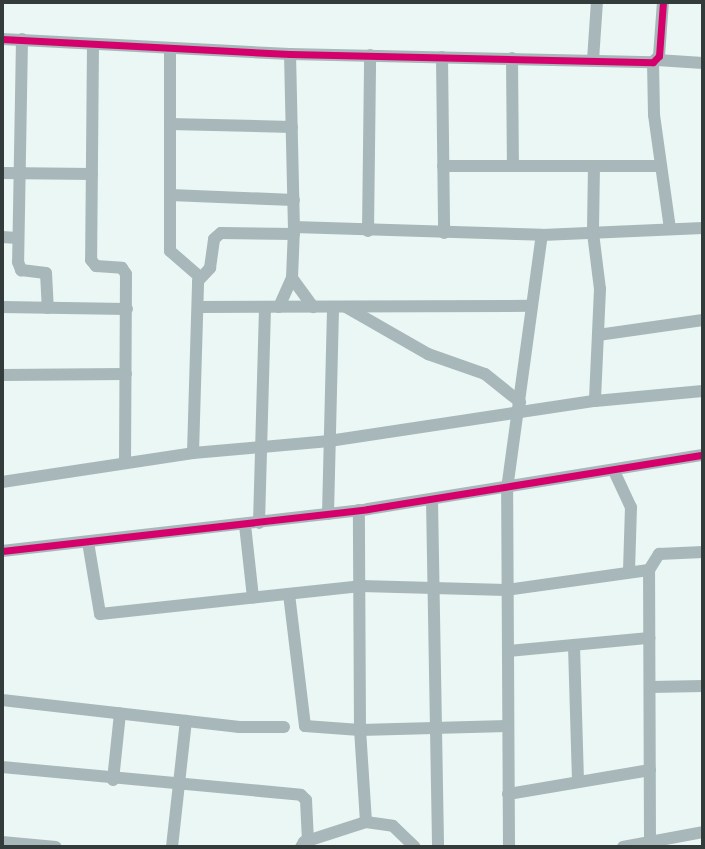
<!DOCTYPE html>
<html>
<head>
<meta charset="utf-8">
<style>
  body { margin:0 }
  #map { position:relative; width:705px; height:849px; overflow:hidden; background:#eaf7f4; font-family:"IBM Plex Serif",serif }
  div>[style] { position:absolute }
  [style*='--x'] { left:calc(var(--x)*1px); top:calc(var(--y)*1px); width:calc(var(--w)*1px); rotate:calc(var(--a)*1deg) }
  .minor>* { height:12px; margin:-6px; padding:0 6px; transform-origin:6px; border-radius:6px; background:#a8b7b9 }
  .cycleway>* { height:7px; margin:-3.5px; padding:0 3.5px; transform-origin:3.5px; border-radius:3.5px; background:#d6006c }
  span { translate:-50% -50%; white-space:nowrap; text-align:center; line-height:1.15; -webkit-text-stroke:5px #fff; paint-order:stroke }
  .frame { position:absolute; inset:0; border:4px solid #333c3a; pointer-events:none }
</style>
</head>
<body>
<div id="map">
  <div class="minor">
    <i style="--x:2;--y:39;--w:288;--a:3"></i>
    <i style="--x:290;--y:54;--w:363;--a:1.3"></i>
    <i style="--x:653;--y:62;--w:8;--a:-45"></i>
    <i style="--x:659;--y:56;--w:54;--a:-85.8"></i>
    <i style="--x:22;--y:39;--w:223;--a:91"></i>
    <i style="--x:18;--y:262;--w:9;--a:69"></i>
    <i style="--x:21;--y:270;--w:25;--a:7"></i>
    <i style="--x:46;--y:273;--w:35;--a:87"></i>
    <i style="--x:93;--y:44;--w:216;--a:90.5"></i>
    <i style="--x:91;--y:260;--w:8;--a:50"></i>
    <i style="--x:96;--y:266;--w:26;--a:4"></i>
    <i style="--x:122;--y:268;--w:7;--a:56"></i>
    <i style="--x:126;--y:274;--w:189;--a:90.3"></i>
    <i style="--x:170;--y:48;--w:203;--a:90"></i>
    <i style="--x:170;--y:251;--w:40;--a:41"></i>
    <i style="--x:290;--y:54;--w:173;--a:88.7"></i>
    <i style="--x:294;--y:227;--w:248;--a:1.8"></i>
    <i style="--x:542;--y:235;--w:161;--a:-2.5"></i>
    <i style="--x:442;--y:57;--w:176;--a:89.3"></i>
    <i style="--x:512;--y:58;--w:108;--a:89.5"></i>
    <i style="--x:593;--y:60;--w:58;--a:-86.1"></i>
    <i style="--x:657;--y:60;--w:46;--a:3.7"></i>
    <i style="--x:653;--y:62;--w:53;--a:88.9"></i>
    <i style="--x:654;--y:115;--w:115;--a:82"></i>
    <i style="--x:170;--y:124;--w:122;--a:1.4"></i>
    <i style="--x:443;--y:166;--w:218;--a:0"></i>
    <i style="--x:594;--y:166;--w:67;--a:90.9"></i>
    <i style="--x:593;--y:233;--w:56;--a:82.9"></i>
    <i style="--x:600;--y:289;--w:112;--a:92.6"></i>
    <i style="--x:2;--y:173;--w:90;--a:0.6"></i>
    <i style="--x:170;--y:195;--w:124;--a:2.3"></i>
    <i style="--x:368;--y:231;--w:176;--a:-89.3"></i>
    <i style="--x:2;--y:237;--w:15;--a:4"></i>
    <i style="--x:292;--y:278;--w:36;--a:54"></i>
    <i style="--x:2;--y:307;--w:125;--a:0.9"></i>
    <i style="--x:198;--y:307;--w:334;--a:-0.2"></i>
    <i style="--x:279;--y:307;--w:32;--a:-66"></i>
    <i style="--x:292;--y:278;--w:50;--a:-87.7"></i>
    <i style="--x:346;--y:307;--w:95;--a:29.8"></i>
    <i style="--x:428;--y:354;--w:60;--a:19.3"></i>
    <i style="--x:485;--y:374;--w:45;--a:38.7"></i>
    <i style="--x:598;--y:335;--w:106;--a:-8.1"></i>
    <i style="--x:2;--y:375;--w:124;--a:-0.5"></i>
    <i style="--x:193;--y:453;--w:172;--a:-88.3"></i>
    <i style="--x:198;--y:281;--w:18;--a:-47"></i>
    <i style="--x:210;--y:268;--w:29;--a:-82"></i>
    <i style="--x:214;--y:239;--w:9;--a:-41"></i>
    <i style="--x:221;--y:233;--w:73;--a:0.8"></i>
    <i style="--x:614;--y:471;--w:40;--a:65"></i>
    <i style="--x:631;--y:507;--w:65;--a:91.8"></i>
    <i style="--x:2;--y:482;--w:193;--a:-8.6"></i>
    <i style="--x:193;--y:453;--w:137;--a:-5"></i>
    <i style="--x:329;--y:441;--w:269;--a:-8.6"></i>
    <i style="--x:595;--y:401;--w:108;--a:-5.3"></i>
    <i style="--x:432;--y:500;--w:347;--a:89"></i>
    <i style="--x:328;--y:514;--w:207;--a:-88.6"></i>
    <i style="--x:259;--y:523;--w:216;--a:-88.4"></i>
    <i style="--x:245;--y:525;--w:73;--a:83.7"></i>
    <i style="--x:88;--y:542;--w:73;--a:80.5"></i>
    <i style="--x:100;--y:614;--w:262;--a:-6.1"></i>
    <i style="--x:361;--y:586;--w:145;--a:1.6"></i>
    <i style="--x:506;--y:590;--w:144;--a:-8"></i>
    <i style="--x:2;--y:551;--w:368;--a:-6.5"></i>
    <i style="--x:368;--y:509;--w:339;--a:-9.2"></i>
    <i style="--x:289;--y:594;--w:133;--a:83.1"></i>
    <i style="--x:305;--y:726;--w:55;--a:4.2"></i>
    <i style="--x:360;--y:730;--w:147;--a:-1.6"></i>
    <i style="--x:574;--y:646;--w:136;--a:88.3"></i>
    <i style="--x:508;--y:651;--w:142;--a:-5.3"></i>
    <i style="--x:650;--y:687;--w:53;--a:-1.1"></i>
    <i style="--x:2;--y:700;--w:239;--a:6.5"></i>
    <i style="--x:239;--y:727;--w:45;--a:0"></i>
    <i style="--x:2;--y:767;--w:300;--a:5.3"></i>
    <i style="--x:301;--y:795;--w:7;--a:45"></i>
    <i style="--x:306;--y:800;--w:41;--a:87.2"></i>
    <i style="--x:113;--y:780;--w:67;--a:-84"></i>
    <i style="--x:508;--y:794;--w:144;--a:-9.6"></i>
    <i style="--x:366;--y:822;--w:27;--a:8"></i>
    <i style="--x:393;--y:826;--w:30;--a:44"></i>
    <i style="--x:2;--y:842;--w:54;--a:5.3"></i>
    <i style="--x:650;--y:842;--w:272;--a:-90.2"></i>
    <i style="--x:649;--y:570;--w:19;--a:-58"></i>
    <i style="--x:659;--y:554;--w:44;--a:-2.6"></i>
    <i style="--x:172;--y:847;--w:127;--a:-83.7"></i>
    <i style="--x:301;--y:847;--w:6;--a:-59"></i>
    <i style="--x:304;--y:842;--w:65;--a:-17.9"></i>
    <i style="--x:366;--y:822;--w:92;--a:-93.7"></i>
    <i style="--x:360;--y:730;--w:220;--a:-90.3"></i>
    <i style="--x:509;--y:847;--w:358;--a:-90.3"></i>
    <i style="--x:507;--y:489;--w:256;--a:-82.2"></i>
    <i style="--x:623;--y:847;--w:81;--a:-10.6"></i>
  </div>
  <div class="cycleway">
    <i style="--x:2;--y:39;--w:288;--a:3"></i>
    <i style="--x:290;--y:54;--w:363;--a:1.3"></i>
    <i style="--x:653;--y:62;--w:8;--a:-45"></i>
    <i style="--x:659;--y:56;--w:54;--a:-85.8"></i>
    <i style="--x:2;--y:551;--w:368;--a:-6.5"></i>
    <i style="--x:368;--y:509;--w:339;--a:-9.2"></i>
  </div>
  <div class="frame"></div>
</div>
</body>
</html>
